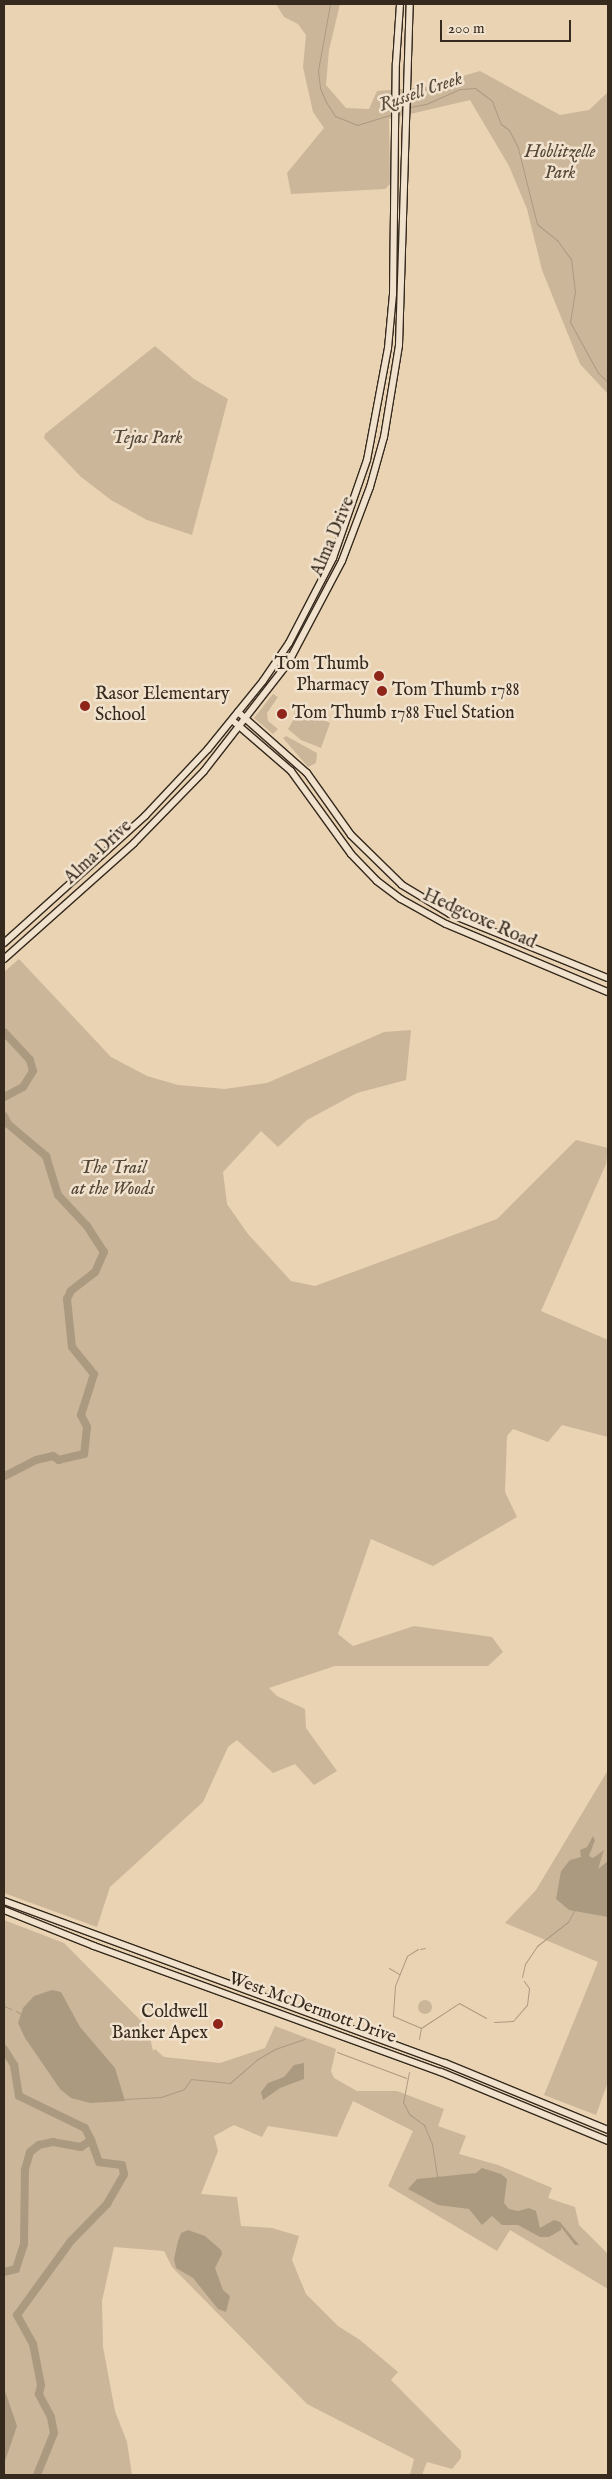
<!DOCTYPE html>
<html>
<head>
<meta charset="utf-8">
<style>
  body { margin:0 }
  #map { position:relative; width:612px; height:2479px; overflow:hidden; background:#ead3b3; font-family:"IM FELL English",serif }
  div>[style] { position:absolute }
  [style*='--x'] { left:calc(var(--x)*1px); top:calc(var(--y)*1px); width:calc(var(--w)*1px); rotate:calc(var(--a)*1deg) }
  .green>* { inset:0; background:#cbb69a }
  .round { border-radius:50% }
  .water>* { inset:0; background:#ac9a80 }
  .stream>* { height:1px; margin:-0.5px; padding:0 0.5px; transform-origin:0.5px; border-radius:0.5px; background:#ac9a80 }
  .river>* { height:8px; margin:-4px; padding:0 4px; transform-origin:4px; border-radius:4px; background:#ac9a80 }
  .roads { filter:drop-shadow(1px 0 #352a1d) drop-shadow(-1px 0 #352a1d) drop-shadow(0 1px #352a1d) drop-shadow(0 -1px #352a1d) }
  .secondary>* { height:6px; margin:-3px; padding:0 3px; transform-origin:3px; border-radius:3px; background:#f1e2ce }
  .dots>* { width:14px; height:14px; translate:-50% -50%; box-sizing:border-box; border:2px solid #f1e2ce; border-radius:50% }
  span { translate:-50% -50%; white-space:nowrap; text-align:center; line-height:1.15; -webkit-text-stroke:5px #f1e2ce; paint-order:stroke }
  .park-label { font-size:18px; color:#534636; font-style:italic }
  .street-label { font-size:18px; color:#352a1d }
  .poi-label { font-size:18px; color:#352a1d }
  .right { translate:-100% -50%; text-align:right }
  .left { translate:0 -50%; text-align:left }
  .water-label { font-size:19px; color:#594c3b; font-style:italic }
  .frame { position:absolute; inset:0; border:5px solid #352a1d; pointer-events:none }
  .scale { position:absolute; left:440px; top:20px; width:131px; height:22px; box-sizing:border-box; border:2px solid #352a1d; border-top:0; padding-left:6px; font-size:15px; line-height:18px; white-space:nowrap; color:#352a1d; -webkit-text-stroke:4px #f1e2ce; paint-order:stroke }
</style>
</head>
<body>
<div id="map">
  <div class="green">
    <i style="clip-path:polygon(276px 4px,340px 4px,329px 50px,326px 85px,346px 108px,369px 109px,377px 91px,426px 87px,480px 71px,560px 115px,589px 110px,608px 92px,608px 394px,580px 364px,542px 270px,527px 209px,509px 166px,470px 100px,389px 119px,390px 184px,385px 189px,291px 194px,287px 173px,324px 128px,313px 112px,303px 67px,306px 35px,298px 24px,284px 17px)"></i>
    <i style="clip-path:polygon(155px 346px,194px 379px,228px 399px,192px 535px,147px 520px,111px 500px,80px 476px,44px 438px,45px 434px)"></i>
    <i style="clip-path:polygon(273px 694px,278px 697px,267px 713px,268px 721px,278px 729px,273px 734px,254px 718px)"></i>
    <i style="clip-path:polygon(295px 706px,295px 710px,301px 708px,330px 723px,321px 748px,301px 740px,288px 729px,294px 719px)"></i>
    <i style="clip-path:polygon(286px 736px,317px 753px,316px 763px,308px 767px,283px 738px)"></i>
    <i style="clip-path:polygon(19px 959px,111px 1057px,147px 1076px,178px 1085px,225px 1089px,267px 1083px,384px 1032px,411px 1030px,406px 1080px,357px 1093px,307px 1120px,278px 1147px,261px 1131px,223px 1172px,227px 1204px,248px 1234px,291px 1281px,315px 1286px,497px 1219px,576px 1140px,608px 1148px,606px 1164px,541px 1311px,608px 1340px,608px 1437px,562px 1425px,548px 1442px,513px 1429px,507px 1436px,505px 1492px,517px 1517px,433px 1566px,371px 1539px,338px 1634px,353px 1646px,414px 1626px,492px 1637px,503px 1652px,488px 1666px,335px 1666px,269px 1688px,277px 1696px,305px 1709px,306px 1728px,337px 1771px,314px 1785px,295px 1764px,273px 1773px,237px 1740px,228px 1747px,203px 1802px,110px 1887px,97px 1927px,4px 1893px,4px 972px)"></i>
    <i style="clip-path:polygon(608px 1770px,608px 2082px,596px 2115px,544px 2095px,598px 1962px,505px 1923px,536px 1890px)"></i>
    <i style="clip-path:polygon(4px 1920px,64px 1943px,148px 2028px,153px 2051px,155px 2049px,164px 2057px,220px 2063px,265px 2048px,275px 2026px,336px 2049px,331px 2071px,334px 2078px,357px 2091px,397px 2091px,444px 2109px,438px 2126px,466px 2136px,459px 2154px,498px 2165px,552px 2188px,548px 2198px,575px 2207px,579px 2225px,608px 2254px,608px 2289px,510px 2230px,497px 2251px,388px 2186px,413px 2131px,353px 2101px,337px 2137px,268px 2126px,262px 2137px,234px 2125px,214px 2136px,218px 2151px,201px 2194px,237px 2197px,241px 2226px,272px 2228px,299px 2236px,292px 2260px,306px 2294px,338px 2326px,360px 2340px,398px 2372px,391px 2380px,461px 2451px,461px 2458px,452px 2469px,427px 2462px,422px 2475px,410px 2475px,414px 2459px,307px 2404px,172px 2267px,164px 2251px,114px 2247px,102px 2301px,103px 2347px,115px 2411px,127px 2442px,132px 2475px,4px 2475px)"></i>
    <i class="round" style="left:418px;top:2000px;width:14px;height:14px"></i>
  </div>
  <div class="water">
    <i style="clip-path:polygon(593px 1836px,595px 1840px,589px 1856px,593px 1858px,604px 1850px,598px 1869px,608px 1861px,608px 1917px,569px 1910px,556px 1899px,561px 1871px,570px 1860px,581px 1857px,580px 1850px,587px 1847px)"></i>
    <i style="clip-path:polygon(52px 1990px,61px 1992px,80px 2027px,115px 2068px,125px 2101px,90px 2103px,71px 2098px,60px 2089px,25px 2038px,18px 2023px,23px 2008px,34px 1996px)"></i>
    <i style="clip-path:polygon(304px 2063px,304px 2079px,280px 2088px,263px 2100px,261px 2092px,268px 2083px,284px 2077px,294px 2065px)"></i>
    <i style="clip-path:polygon(482px 2168px,501px 2174px,507px 2179px,504px 2203px,509px 2209px,518px 2211px,529px 2208px,536px 2211px,540px 2228px,554px 2220px,560px 2222px,579px 2245px,575px 2245px,561px 2227px,561px 2230px,549px 2237px,540px 2237px,518px 2225px,502px 2225px,492px 2216px,482px 2225px,469px 2209px,438px 2205px,408px 2189px,417px 2179px,476px 2173px)"></i>
    <i style="clip-path:polygon(188px 2230px,205px 2236px,221px 2250px,222px 2254px,215px 2268px,223px 2290px,230px 2296px,226px 2312px,218px 2309px,193px 2278px,176px 2268px,174px 2259px,178px 2241px,181px 2233px)"></i>
    <i style="clip-path:polygon(4px 2388px,17px 2426px,4px 2464px)"></i>
  </div>
  <div class="stream">
    <i style="--x:330;--y:4;--w:68;--a:100.2"></i>
    <i style="--x:318;--y:71;--w:17;--a:83"></i>
    <i style="--x:320;--y:88;--w:15;--a:67"></i>
    <i style="--x:326;--y:102;--w:17;--a:57"></i>
    <i style="--x:335;--y:116;--w:24;--a:22"></i>
    <i style="--x:357;--y:125;--w:37;--a:-17"></i>
    <i style="--x:410;--y:107;--w:16;--a:-11"></i>
    <i style="--x:426;--y:104;--w:37;--a:-24"></i>
    <i style="--x:460;--y:89;--w:15;--a:-4"></i>
    <i style="--x:475;--y:88;--w:21;--a:37"></i>
    <i style="--x:492;--y:101;--w:25;--a:69"></i>
    <i style="--x:501;--y:124;--w:10;--a:37"></i>
    <i style="--x:509;--y:130;--w:20;--a:63"></i>
    <i style="--x:518;--y:148;--w:78;--a:76"></i>
    <i style="--x:537;--y:224;--w:26;--a:39"></i>
    <i style="--x:557;--y:240;--w:24;--a:54"></i>
    <i style="--x:571;--y:259;--w:32;--a:83"></i>
    <i style="--x:575;--y:291;--w:31;--a:99"></i>
    <i style="--x:570;--y:322;--w:58;--a:61.2"></i>
    <i style="--x:598;--y:373;--w:13;--a:42"></i>
    <i style="--x:418;--y:1949;--w:13;--a:148"></i>
    <i style="--x:407;--y:1956;--w:32;--a:112"></i>
    <i style="--x:395;--y:1986;--w:30;--a:94"></i>
    <i style="--x:393;--y:2016;--w:30;--a:23"></i>
    <i style="--x:420;--y:1949;--w:5;--a:-11"></i>
    <i style="--x:389;--y:1968;--w:12;--a:31"></i>
    <i style="--x:522;--y:1977;--w:13;--a:-77"></i>
    <i style="--x:525;--y:1964;--w:22;--a:-56"></i>
    <i style="--x:537;--y:1946;--w:39;--a:-38"></i>
    <i style="--x:568;--y:1922;--w:13;--a:-61"></i>
    <i style="--x:4;--y:2006;--w:8;--a:23"></i>
    <i style="--x:16;--y:2011;--w:6;--a:31"></i>
    <i style="--x:494;--y:2022;--w:19;--a:-3"></i>
    <i style="--x:513;--y:2021;--w:21;--a:-49"></i>
    <i style="--x:527;--y:2005;--w:17;--a:-83"></i>
    <i style="--x:529;--y:1988;--w:9;--a:-126"></i>
    <i style="--x:419;--y:2039;--w:11;--a:-80"></i>
    <i style="--x:421;--y:2028;--w:45;--a:-33.3"></i>
    <i style="--x:459;--y:2003;--w:31;--a:29"></i>
    <i style="--x:337;--y:2052;--w:74;--a:20.6"></i>
    <i style="--x:409;--y:2072;--w:31;--a:101"></i>
    <i style="--x:403;--y:2102;--w:13;--a:63"></i>
    <i style="--x:409;--y:2114;--w:19;--a:36"></i>
    <i style="--x:424;--y:2125;--w:21;--a:67"></i>
    <i style="--x:432;--y:2144;--w:33;--a:81"></i>
    <i style="--x:125;--y:2099;--w:36;--a:-3"></i>
    <i style="--x:161;--y:2097;--w:24;--a:-19"></i>
    <i style="--x:184;--y:2089;--w:12;--a:-55"></i>
    <i style="--x:191;--y:2079;--w:39;--a:6"></i>
    <i style="--x:230;--y:2083;--w:35;--a:-41"></i>
    <i style="--x:256;--y:2060;--w:22;--a:-30"></i>
    <i style="--x:275;--y:2049;--w:31;--a:-19"></i>
  </div>
  <div class="river">
    <i style="--x:4;--y:1032;--w:38;--a:47"></i>
    <i style="--x:30;--y:1060;--w:11;--a:75"></i>
    <i style="--x:33;--y:1071;--w:19;--a:122"></i>
    <i style="--x:23;--y:1087;--w:21;--a:152"></i>
    <i style="--x:4;--y:1116;--w:9;--a:63"></i>
    <i style="--x:8;--y:1124;--w:50;--a:40.1"></i>
    <i style="--x:46;--y:1156;--w:41;--a:72.9"></i>
    <i style="--x:58;--y:1195;--w:42;--a:46.9"></i>
    <i style="--x:87;--y:1226;--w:31;--a:57"></i>
    <i style="--x:104;--y:1252;--w:22;--a:114"></i>
    <i style="--x:95;--y:1272;--w:31;--a:142"></i>
    <i style="--x:71;--y:1291;--w:9;--a:117"></i>
    <i style="--x:67;--y:1299;--w:48;--a:84.1"></i>
    <i style="--x:72;--y:1347;--w:35;--a:51"></i>
    <i style="--x:94;--y:1374;--w:43;--a:107.6"></i>
    <i style="--x:81;--y:1415;--w:13;--a:63"></i>
    <i style="--x:87;--y:1427;--w:27;--a:96"></i>
    <i style="--x:84;--y:1454;--w:26;--a:167"></i>
    <i style="--x:59;--y:1460;--w:7;--a:-146"></i>
    <i style="--x:53;--y:1456;--w:17;--a:167"></i>
    <i style="--x:36;--y:1460;--w:36;--a:153"></i>
    <i style="--x:4;--y:2049;--w:19;--a:58"></i>
    <i style="--x:14;--y:2065;--w:31;--a:81"></i>
    <i style="--x:19;--y:2096;--w:73;--a:25.9"></i>
    <i style="--x:85;--y:2128;--w:13;--a:63"></i>
    <i style="--x:91;--y:2140;--w:12;--a:145"></i>
    <i style="--x:81;--y:2147;--w:28;--a:-170"></i>
    <i style="--x:53;--y:2142;--w:14;--a:168"></i>
    <i style="--x:39;--y:2145;--w:11;--a:142"></i>
    <i style="--x:30;--y:2152;--w:19;--a:106"></i>
    <i style="--x:25;--y:2170;--w:74;--a:90.8"></i>
    <i style="--x:24;--y:2244;--w:26;--a:108"></i>
    <i style="--x:16;--y:2269;--w:12;--a:166"></i>
    <i style="--x:37;--y:2475;--w:45;--a:-68"></i>
    <i style="--x:54;--y:2433;--w:16;--a:-101"></i>
    <i style="--x:51;--y:2417;--w:26;--a:-118"></i>
    <i style="--x:39;--y:2394;--w:9;--a:-77"></i>
    <i style="--x:41;--y:2385;--w:42;--a:-101"></i>
    <i style="--x:33;--y:2344;--w:33;--a:-119"></i>
    <i style="--x:17;--y:2315;--w:92;--a:-53.9"></i>
    <i style="--x:71;--y:2241;--w:52;--a:-45.8"></i>
    <i style="--x:107;--y:2204;--w:34;--a:-60"></i>
    <i style="--x:124;--y:2174;--w:9;--a:-103"></i>
    <i style="--x:122;--y:2165;--w:23;--a:-173"></i>
    <i style="--x:99;--y:2162;--w:23;--a:-110"></i>
  </div>
  <div class="roads">
    <div class="secondary">
      <i style="--x:238;--y:712;--w:92;--a:41.5"></i>
      <i style="--x:307;--y:773;--w:76;--a:54.6"></i>
      <i style="--x:351;--y:835;--w:71;--a:44.4"></i>
      <i style="--x:402;--y:885;--w:56;--a:31.1"></i>
      <i style="--x:450;--y:914;--w:170;--a:22.1"></i>
      <i style="--x:232;--y:720;--w:78;--a:40.8"></i>
      <i style="--x:291;--y:771;--w:102;--a:54.1"></i>
      <i style="--x:351;--y:854;--w:37;--a:46"></i>
      <i style="--x:377;--y:881;--w:30;--a:37"></i>
      <i style="--x:401;--y:899;--w:51;--a:29.1"></i>
      <i style="--x:446;--y:924;--w:176;--a:22.8"></i>
      <i style="--x:4;--y:943;--w:190;--a:-42"></i>
      <i style="--x:145;--y:816;--w:92;--a:-46.8"></i>
      <i style="--x:208;--y:749;--w:87;--a:-51"></i>
      <i style="--x:263;--y:681;--w:46;--a:-55.6"></i>
      <i style="--x:289;--y:643;--w:96;--a:-62.6"></i>
      <i style="--x:333;--y:558;--w:104;--a:-70.9"></i>
      <i style="--x:367;--y:460;--w:114;--a:-79.4"></i>
      <i style="--x:388;--y:348;--w:54;--a:-84.7"></i>
      <i style="--x:393;--y:294;--w:231;--a:-89.3"></i>
      <i style="--x:396;--y:63;--w:59;--a:-86.1"></i>
      <i style="--x:4;--y:959;--w:174;--a:-41.7"></i>
      <i style="--x:134;--y:843;--w:100;--a:-45.8"></i>
      <i style="--x:204;--y:771;--w:137;--a:-52.1"></i>
      <i style="--x:288;--y:663;--w:115;--a:-62.1"></i>
      <i style="--x:342;--y:561;--w:79;--a:-69.3"></i>
      <i style="--x:370;--y:487;--w:52;--a:-74.4"></i>
      <i style="--x:384;--y:437;--w:93;--a:-80.7"></i>
      <i style="--x:399;--y:345;--w:341;--a:-88.2"></i>
      <i style="--x:4;--y:1901;--w:470;--a:20.2"></i>
      <i style="--x:445;--y:2063;--w:176;--a:22.3"></i>
      <i style="--x:4;--y:1910;--w:97;--a:21.8"></i>
      <i style="--x:94;--y:1946;--w:369;--a:20"></i>
      <i style="--x:441;--y:2072;--w:181;--a:22.4"></i>
    </div>
  </div>
  <div class="dots">
    <i style="left:379px;top:676px;background:#8f2418"></i>
    <i style="left:382px;top:691px;background:#8f2418"></i>
    <i style="left:85px;top:706px;background:#8f2418"></i>
    <i style="left:282px;top:714px;background:#8f2418"></i>
    <i style="left:218px;top:2024px;background:#8f2418"></i>
  </div>
  <div class="park-label">
    <span style="left:560px;top:164px">Hoblitzelle<br>Park</span>
    <span style="left:147px;top:439px">Tejas Park</span>
    <span style="left:113px;top:1180px">The Trail<br>at the Woods</span>
  </div>
  <div class="street-label">
    <span style="left:334px;top:537px;rotate:-67deg">Alma Drive</span>
    <span style="left:99px;top:853px;rotate:-43deg">Alma Drive</span>
    <span style="left:479px;top:920px;rotate:24deg">Hedgcoxe Road</span>
    <span style="left:312px;top:2009px;rotate:20deg">West McDermott Drive</span>
  </div>
  <div class="poi-label">
    <span class="right" style="left:369px;top:676px">Tom Thumb<br>Pharmacy</span>
    <span class="left" style="left:392px;top:691px">Tom Thumb 1788</span>
    <span class="left" style="left:95px;top:706px">Rasor Elementary<br>School</span>
    <span class="left" style="left:292px;top:714px">Tom Thumb 1788 Fuel Station</span>
    <span class="right" style="left:208px;top:2024px">Coldwell<br>Banker Apex</span>
  </div>
  <div class="water-label">
    <span style="left:421px;top:93px;rotate:-19deg">Russell Creek</span>
  </div>
  <div class="frame"></div>
  <div class="scale">200 m</div>
</div>
</body>
</html>
